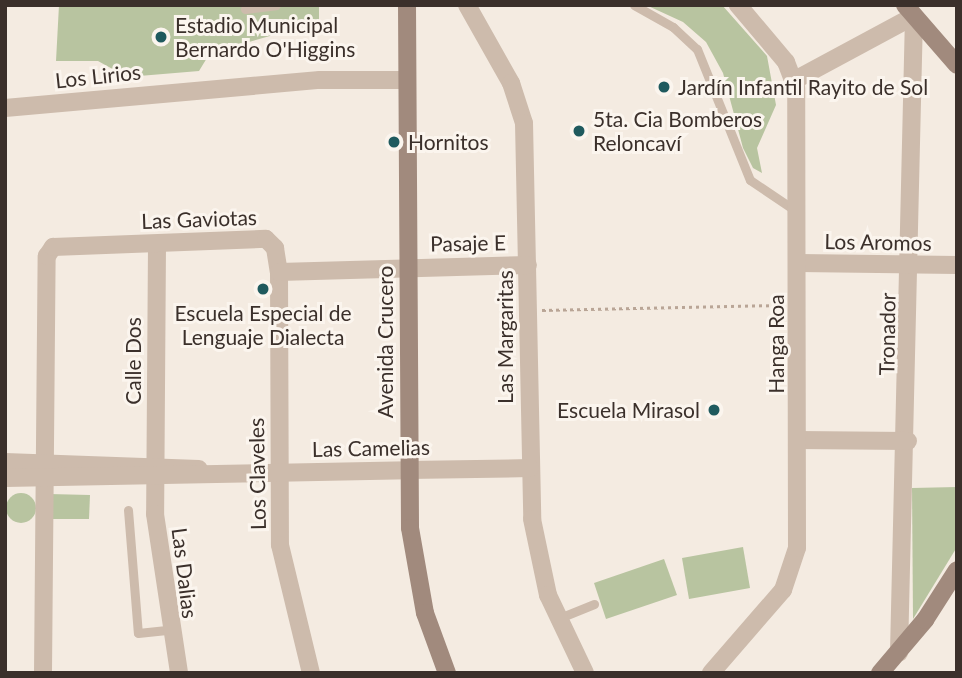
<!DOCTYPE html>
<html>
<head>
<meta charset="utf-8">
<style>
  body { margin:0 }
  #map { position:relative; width:962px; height:678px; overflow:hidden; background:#f4ebe1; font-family:Lato,sans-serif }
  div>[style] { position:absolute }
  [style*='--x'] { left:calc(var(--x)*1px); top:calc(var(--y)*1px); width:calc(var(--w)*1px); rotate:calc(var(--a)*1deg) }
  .green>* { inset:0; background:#b8c4a0 }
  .round { border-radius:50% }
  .path>* { height:2.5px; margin-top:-1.25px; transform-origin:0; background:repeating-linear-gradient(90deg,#b9a596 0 3.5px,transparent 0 7px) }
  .service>* { height:9px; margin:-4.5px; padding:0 4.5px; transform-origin:4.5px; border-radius:4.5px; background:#cdbbac }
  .minor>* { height:18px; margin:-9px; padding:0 9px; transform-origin:9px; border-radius:9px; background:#cdbbac }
  .tertiary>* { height:18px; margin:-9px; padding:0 9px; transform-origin:9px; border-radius:9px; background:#cdbbac }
  .secondary>* { height:18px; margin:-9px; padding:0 9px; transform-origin:9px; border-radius:9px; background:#a18a7d }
  .dots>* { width:19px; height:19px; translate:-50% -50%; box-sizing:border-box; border:4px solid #fbf5ee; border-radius:50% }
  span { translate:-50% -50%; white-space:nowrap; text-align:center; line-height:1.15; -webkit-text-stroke:6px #fbf5ee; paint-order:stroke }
  .poi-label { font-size:21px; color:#3b302b }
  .left { translate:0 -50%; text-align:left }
  .right { translate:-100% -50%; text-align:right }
  .street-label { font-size:21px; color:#3b302b }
  .frame { position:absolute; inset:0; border:7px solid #3b302b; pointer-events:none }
</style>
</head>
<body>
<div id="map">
  <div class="green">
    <i style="clip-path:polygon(59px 5px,319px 5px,319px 22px,210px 53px,199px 71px,127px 77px,98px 61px,56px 61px)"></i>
    <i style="clip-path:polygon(646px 5px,722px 5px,767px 56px,776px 105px,757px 148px,762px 173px,753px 168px,743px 148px,723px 73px,706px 42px,683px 22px)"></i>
    <i style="clip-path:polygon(957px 487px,957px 547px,913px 619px,912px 488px)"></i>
    <i class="round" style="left:6px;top:493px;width:30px;height:30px"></i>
    <i style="clip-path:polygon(49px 494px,90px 495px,89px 519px,48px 519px)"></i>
    <i style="clip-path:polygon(743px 547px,750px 588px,689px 599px,682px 558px)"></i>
    <i style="clip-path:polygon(664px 559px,677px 595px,606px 619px,594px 583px)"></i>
  </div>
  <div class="path">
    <i style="--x:542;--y:310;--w:238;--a:-1.2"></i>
  </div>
  <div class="service">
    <i style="--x:634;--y:5;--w:45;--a:29.4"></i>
    <i style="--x:673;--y:27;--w:33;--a:43"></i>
    <i style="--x:697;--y:49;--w:141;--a:68"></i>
    <i style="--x:750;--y:180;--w:55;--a:34"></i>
    <i style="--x:245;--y:9;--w:31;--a:-7"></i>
    <i style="--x:128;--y:510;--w:123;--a:85.4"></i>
    <i style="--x:138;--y:633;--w:31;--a:-6"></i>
    <i style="--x:557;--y:619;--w:40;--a:-22"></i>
  </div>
  <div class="minor">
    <i style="--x:467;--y:5;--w:90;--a:60.6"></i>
    <i style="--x:511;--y:83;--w:42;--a:72"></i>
    <i style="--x:524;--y:123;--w:396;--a:88.8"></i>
    <i style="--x:532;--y:519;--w:78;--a:78.1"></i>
    <i style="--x:548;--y:595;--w:86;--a:64.6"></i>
    <i style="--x:795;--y:80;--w:135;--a:-28.3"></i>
    <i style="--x:914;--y:16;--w:637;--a:91.35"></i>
    <i style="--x:5;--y:108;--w:316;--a:-5.1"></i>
    <i style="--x:320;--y:80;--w:85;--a:0"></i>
    <i style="--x:157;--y:245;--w:269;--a:90.4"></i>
    <i style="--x:155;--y:514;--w:161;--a:81.4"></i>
    <i style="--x:799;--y:263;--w:158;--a:0.7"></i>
    <i style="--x:279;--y:272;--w:273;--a:89.8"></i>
    <i style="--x:280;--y:545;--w:132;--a:76.4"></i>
    <i style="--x:798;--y:440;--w:110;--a:0.5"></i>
    <i style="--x:408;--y:470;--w:122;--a:-0.9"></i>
    <i style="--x:43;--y:673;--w:417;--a:-89.5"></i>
    <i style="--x:47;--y:256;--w:11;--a:-56"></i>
    <i style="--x:53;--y:247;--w:213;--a:-2.2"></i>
    <i style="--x:266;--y:239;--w:13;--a:45"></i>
    <i style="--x:275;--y:248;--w:24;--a:81"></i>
    <i style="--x:279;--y:272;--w:249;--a:-1.6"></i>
    <i style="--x:711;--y:673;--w:110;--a:-49.1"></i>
    <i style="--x:783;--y:590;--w:44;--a:-71.6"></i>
    <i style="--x:797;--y:548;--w:460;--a:-90.1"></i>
    <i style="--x:796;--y:88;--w:28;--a:-111"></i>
    <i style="--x:786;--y:62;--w:75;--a:-130.1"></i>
  </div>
  <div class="tertiary">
    <i style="--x:5;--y:462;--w:194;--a:2.1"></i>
    <i style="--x:5;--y:478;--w:403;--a:-1.1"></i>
  </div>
  <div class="secondary">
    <i style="--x:407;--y:5;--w:523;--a:89.67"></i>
    <i style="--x:410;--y:528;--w:86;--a:80"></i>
    <i style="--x:425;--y:613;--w:64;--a:69.9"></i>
    <i style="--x:905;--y:5;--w:79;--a:49.1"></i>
    <i style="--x:880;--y:673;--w:70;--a:-49.7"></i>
    <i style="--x:925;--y:620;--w:59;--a:-57.4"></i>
  </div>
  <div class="dots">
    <i style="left:161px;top:37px;background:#1f5a5e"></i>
    <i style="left:664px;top:87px;background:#1f5a5e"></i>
    <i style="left:579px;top:131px;background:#1f5a5e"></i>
    <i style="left:394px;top:142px;background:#1f5a5e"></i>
    <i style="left:263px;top:289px;background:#1f5a5e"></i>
    <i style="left:714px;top:410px;background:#1f5a5e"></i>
  </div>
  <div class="poi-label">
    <span class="left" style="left:175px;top:37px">Estadio Municipal<br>Bernardo O'Higgins</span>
    <span class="left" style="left:678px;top:87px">Jardín Infantil Rayito de Sol</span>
    <span class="left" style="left:593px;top:131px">5ta. Cia Bomberos<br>Reloncaví</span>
    <span class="left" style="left:408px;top:142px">Hornitos</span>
    <span style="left:263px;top:325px">Escuela Especial de<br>Lenguaje Dialecta</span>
    <span class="right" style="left:700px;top:410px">Escuela Mirasol</span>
  </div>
  <div class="street-label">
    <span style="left:98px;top:76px;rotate:-6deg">Los Lirios</span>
    <span style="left:199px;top:219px;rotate:-2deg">Las Gaviotas</span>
    <span style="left:878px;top:242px;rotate:1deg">Los Aromos</span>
    <span style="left:468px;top:243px;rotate:-1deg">Pasaje E</span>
    <span style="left:887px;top:334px;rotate:-89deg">Tronador</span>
    <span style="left:505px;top:337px;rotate:-90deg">Las Margaritas</span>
    <span style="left:385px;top:342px;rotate:-90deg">Avenida Crucero</span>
    <span style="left:776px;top:344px;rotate:-90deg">Hanga Roa</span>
    <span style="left:133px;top:361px;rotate:-90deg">Calle Dos</span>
    <span style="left:371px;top:448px;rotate:-1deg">Las Camelias</span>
    <span style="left:257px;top:474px;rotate:-91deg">Los Claveles</span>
    <span style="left:185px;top:573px;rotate:83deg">Las Dalias</span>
  </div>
  <div class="frame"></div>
</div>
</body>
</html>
